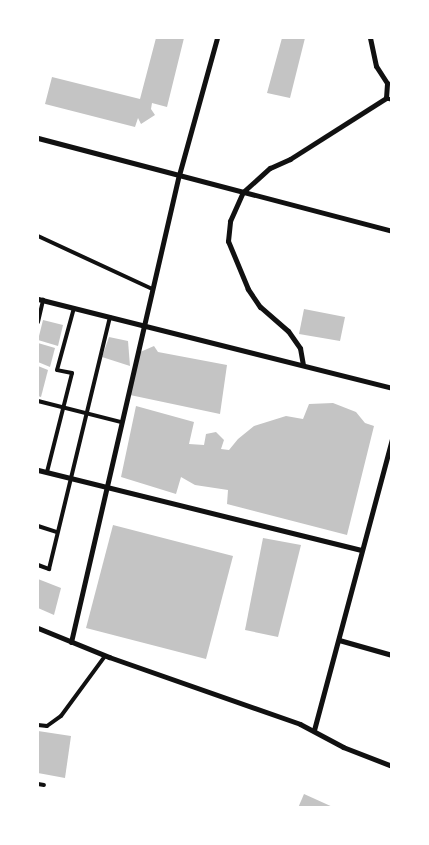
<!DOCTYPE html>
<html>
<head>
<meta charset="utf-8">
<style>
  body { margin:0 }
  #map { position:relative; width:429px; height:845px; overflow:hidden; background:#fff; font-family:"Libre Baskerville",serif }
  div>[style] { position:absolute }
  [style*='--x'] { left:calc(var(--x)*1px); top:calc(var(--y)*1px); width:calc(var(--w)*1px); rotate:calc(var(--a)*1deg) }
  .building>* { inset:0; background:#c4c4c4 }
  .service>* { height:4px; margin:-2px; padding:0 2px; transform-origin:2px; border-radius:2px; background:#111 }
  .minor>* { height:5px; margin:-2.5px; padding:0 2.5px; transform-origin:2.5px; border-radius:2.5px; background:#111 }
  span { translate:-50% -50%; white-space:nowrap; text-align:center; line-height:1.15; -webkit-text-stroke:4px #fff; paint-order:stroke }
  .frame { position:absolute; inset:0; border:39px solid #fff; pointer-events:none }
</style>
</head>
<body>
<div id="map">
  <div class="building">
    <i style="clip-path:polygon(156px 38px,184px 38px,167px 107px,152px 103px,151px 109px,155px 115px,141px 124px,138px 118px,135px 127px,45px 104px,52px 77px,140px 99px)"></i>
    <i style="clip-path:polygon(282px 38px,305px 38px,290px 98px,267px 93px)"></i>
    <i style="clip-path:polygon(304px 309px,345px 317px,340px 341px,299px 334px)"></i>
    <i style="clip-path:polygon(43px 320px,63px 325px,58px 346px,38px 340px)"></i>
    <i style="clip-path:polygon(109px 337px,128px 341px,130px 366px,102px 357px)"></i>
    <i style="clip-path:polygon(38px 343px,55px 348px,50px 367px,38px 362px)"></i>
    <i style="clip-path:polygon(154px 346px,158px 352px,227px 365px,220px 414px,130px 395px,138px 353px)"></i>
    <i style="clip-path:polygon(38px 366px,48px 370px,41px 397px,38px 396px)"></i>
    <i style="clip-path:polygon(333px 403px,356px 412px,365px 423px,374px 426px,347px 535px,227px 504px,228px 490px,195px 485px,181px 477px,176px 494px,121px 477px,136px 406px,194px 422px,189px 444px,204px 445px,206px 434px,216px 432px,224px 440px,221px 449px,229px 450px,238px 439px,254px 426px,286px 416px,303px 419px,309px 404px)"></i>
    <i style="clip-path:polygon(113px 525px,233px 556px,206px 659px,86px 628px)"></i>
    <i style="clip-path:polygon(263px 538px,301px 545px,278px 637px,245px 630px)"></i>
    <i style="clip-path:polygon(38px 579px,61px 588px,54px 615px,38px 608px)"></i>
    <i style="clip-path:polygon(38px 731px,71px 736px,65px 778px,38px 773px)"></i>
    <i style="clip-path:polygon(304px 794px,335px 808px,298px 808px)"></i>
  </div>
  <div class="service">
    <i style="--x:386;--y:98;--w:6;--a:18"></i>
    <i style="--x:38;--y:236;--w:126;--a:24.9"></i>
    <i style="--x:38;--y:322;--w:23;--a:-77"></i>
    <i style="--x:38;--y:401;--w:86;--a:14.2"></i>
    <i style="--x:47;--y:472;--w:102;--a:-75.8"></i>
    <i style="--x:72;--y:373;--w:15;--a:-169"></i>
    <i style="--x:57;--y:370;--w:64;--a:-74.7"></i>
    <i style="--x:38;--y:526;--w:20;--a:18"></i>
    <i style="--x:38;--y:565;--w:12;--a:20"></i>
    <i style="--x:49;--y:569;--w:259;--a:-76.4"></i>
    <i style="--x:38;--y:725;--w:9;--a:6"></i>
    <i style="--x:47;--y:726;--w:17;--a:-36"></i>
    <i style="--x:61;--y:716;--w:74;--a:-53.7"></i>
    <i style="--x:38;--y:784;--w:6;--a:9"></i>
  </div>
  <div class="minor">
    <i style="--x:38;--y:138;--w:366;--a:14.7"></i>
    <i style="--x:38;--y:299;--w:365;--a:14.1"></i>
    <i style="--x:303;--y:365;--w:17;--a:-100"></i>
    <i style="--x:300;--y:348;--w:21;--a:-125"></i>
    <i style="--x:288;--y:331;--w:37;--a:-139"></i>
    <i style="--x:260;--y:307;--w:22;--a:-124"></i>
    <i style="--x:248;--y:289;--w:52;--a:-112.6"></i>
    <i style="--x:228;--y:241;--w:20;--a:-84"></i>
    <i style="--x:230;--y:221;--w:32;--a:-66"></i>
    <i style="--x:243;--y:192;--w:36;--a:-42"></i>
    <i style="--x:270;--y:168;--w:22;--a:-24"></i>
    <i style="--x:290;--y:159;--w:114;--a:-32.4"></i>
    <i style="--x:386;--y:98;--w:15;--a:-86"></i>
    <i style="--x:387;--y:83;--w:20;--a:-123"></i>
    <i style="--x:376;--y:66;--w:29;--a:-102"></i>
    <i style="--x:38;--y:470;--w:333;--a:13.9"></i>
    <i style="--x:38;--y:628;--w:77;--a:22.2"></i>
    <i style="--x:109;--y:657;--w:202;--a:19.3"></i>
    <i style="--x:300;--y:724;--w:49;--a:28.1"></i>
    <i style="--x:343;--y:747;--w:53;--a:21.2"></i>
    <i style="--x:339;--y:640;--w:55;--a:15.8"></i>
    <i style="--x:71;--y:642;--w:479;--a:-77"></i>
    <i style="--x:179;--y:175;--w:142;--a:-74.5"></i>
    <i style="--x:314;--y:730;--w:301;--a:-75"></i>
  </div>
  <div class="frame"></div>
</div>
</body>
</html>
